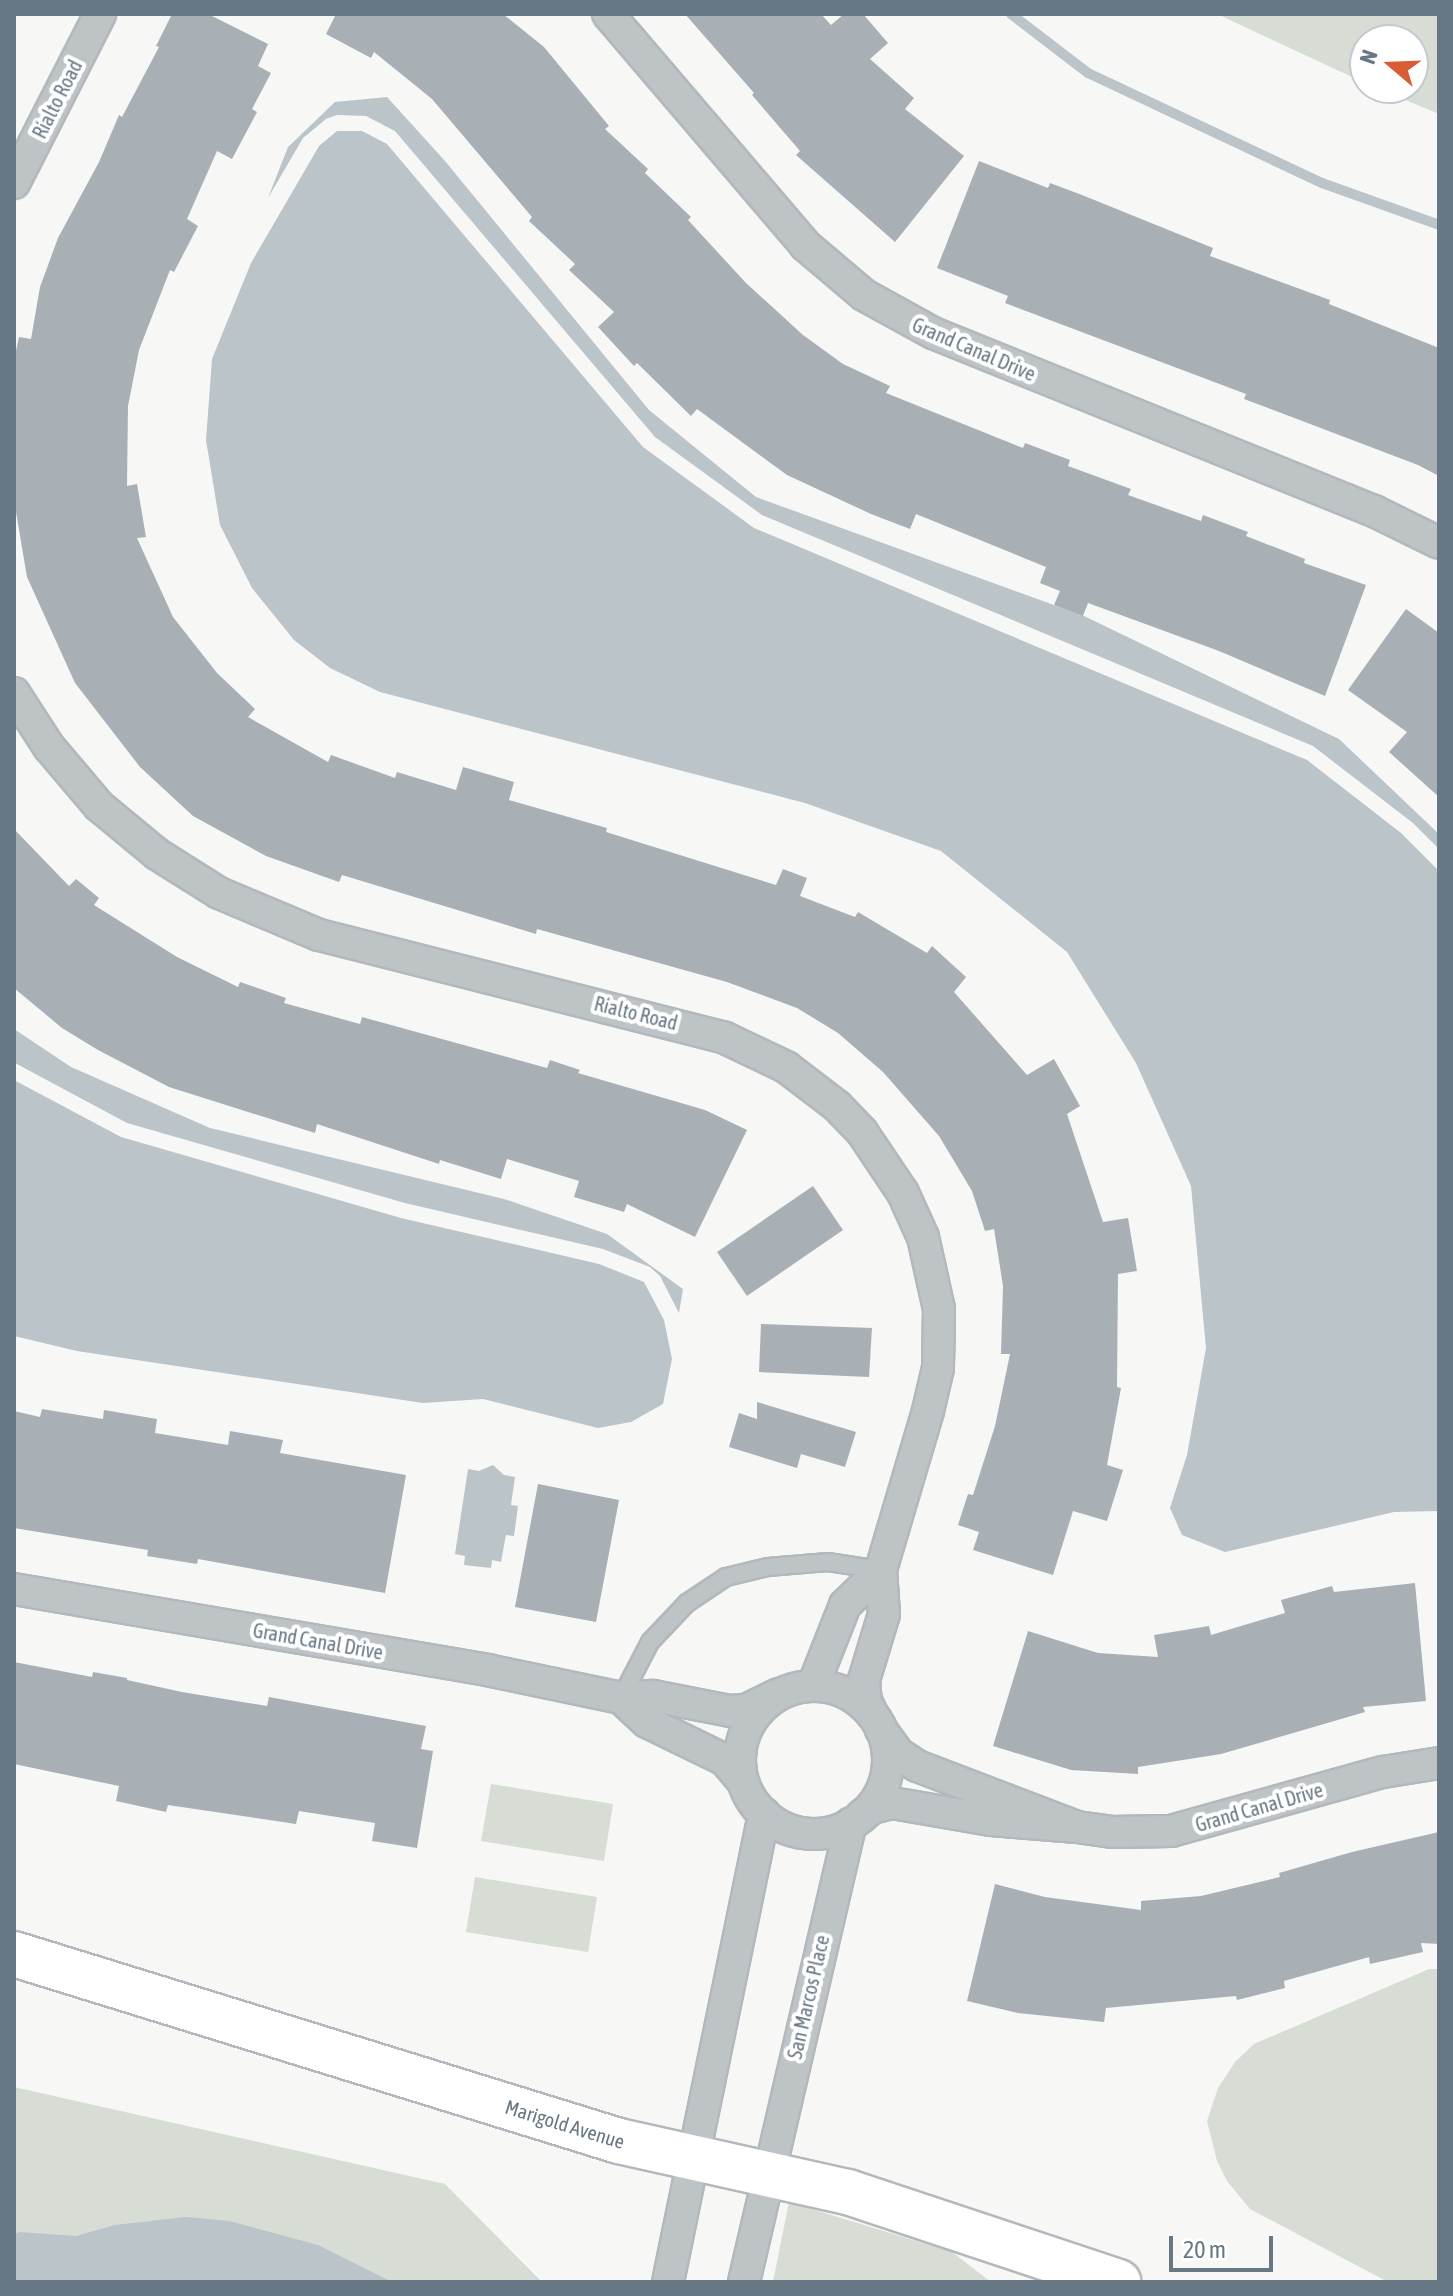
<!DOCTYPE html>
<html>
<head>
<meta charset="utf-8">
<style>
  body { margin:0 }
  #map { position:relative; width:1453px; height:2296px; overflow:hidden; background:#f7f7f5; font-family:"Asap Condensed",sans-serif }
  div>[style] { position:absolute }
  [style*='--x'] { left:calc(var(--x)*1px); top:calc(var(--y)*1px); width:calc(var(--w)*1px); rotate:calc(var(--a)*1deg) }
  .green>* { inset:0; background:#d7dcd4 }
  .water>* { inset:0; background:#bac4c9 }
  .stream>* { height:10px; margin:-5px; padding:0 5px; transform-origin:5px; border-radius:5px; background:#bac4c9 }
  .building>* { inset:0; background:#a8b0b5 }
  .roads { filter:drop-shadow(2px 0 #b3b8bd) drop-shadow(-2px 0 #b3b8bd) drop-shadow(0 2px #b3b8bd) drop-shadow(0 -2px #b3b8bd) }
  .lane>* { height:16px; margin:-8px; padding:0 8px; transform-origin:8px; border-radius:8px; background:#bec3c6 }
  .street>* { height:30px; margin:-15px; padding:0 15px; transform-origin:15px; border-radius:15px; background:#bec3c6 }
  .street>.ring { margin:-15px; padding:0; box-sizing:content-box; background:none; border:30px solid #bec3c6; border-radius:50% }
  .secondary>* { height:44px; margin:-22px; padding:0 22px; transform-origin:22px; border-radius:22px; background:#fff }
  span { translate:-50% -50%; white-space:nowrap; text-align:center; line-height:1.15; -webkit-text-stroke:8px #fff; paint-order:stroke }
  .street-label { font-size:20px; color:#687784 }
  .frame { position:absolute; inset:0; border:16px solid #687784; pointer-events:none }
  .north { position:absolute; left:1349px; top:24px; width:80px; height:80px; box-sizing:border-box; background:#fff; border:2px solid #c3c9ce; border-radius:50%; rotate:289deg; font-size:22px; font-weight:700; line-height:32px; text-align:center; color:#687784 }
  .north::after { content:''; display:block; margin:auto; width:28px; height:36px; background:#d85d34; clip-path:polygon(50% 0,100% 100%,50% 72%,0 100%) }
  .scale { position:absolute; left:1169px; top:2236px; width:104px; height:36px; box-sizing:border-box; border:4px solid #687784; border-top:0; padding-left:10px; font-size:24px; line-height:28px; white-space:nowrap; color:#687784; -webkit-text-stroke:6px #fff; paint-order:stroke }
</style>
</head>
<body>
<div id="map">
  <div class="green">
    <i style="clip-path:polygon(1217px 14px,1439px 14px,1439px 114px,1377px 88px,1413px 88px,1413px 40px,1365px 40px,1365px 83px)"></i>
    <i style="clip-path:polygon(491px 1784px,613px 1804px,604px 1861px,481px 1841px)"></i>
    <i style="clip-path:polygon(475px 1877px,597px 1897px,588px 1952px,466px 1932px)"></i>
    <i style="clip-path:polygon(1429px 1969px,1439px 1969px,1439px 2282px,1388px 2282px,1250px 2209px,1227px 2181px,1217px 2161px,1207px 2121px,1218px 2088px,1235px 2062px,1254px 2044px)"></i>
    <i style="clip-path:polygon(14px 2087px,445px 2184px,542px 2282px,14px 2282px)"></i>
    <i style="clip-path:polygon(789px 2202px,952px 2252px,991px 2282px,773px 2282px)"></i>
  </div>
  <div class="water">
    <i style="clip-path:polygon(387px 97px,445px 161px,649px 410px,756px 497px,1084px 616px,1339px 739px,1439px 834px,1439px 849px,1413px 823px,1313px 746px,762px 515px,655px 437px,395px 131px,366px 116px,337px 115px,326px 119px,303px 138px,268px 198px,288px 147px,335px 102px)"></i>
    <i style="clip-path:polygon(337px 131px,362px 131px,387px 144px,643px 447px,754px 528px,1307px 760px,1401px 833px,1439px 871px,1439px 1511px,1394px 1512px,1225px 1552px,1182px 1535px,1170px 1508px,1187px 1455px,1206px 1348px,1191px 1186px,1136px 1063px,1067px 952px,941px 851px,805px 803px,380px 692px,330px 668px,294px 640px,252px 588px,220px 525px,206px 440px,212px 359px,251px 263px,319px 146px)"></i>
    <i style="clip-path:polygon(14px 1029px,71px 1067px,210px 1128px,504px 1199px,607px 1234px,683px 1289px,679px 1313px,660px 1276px,650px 1267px,603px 1249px,405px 1203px,127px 1123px,15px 1063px)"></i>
    <i style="clip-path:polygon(14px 1080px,121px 1137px,401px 1218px,599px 1264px,644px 1282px,664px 1320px,672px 1359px,663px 1404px,631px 1422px,598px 1428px,483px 1399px,423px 1403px,77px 1351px,14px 1336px)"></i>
    <i style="clip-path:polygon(493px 1465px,504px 1475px,515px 1477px,511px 1505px,518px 1506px,514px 1536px,506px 1535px,501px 1562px,492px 1560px,491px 1568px,464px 1565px,465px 1556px,455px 1554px,468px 1469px,479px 1471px)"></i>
    <i style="clip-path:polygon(186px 2217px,229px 2221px,318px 2245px,392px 2282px,14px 2282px,14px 2234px,20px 2232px,76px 2236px,115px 2225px)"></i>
  </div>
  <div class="stream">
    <i style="--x:1011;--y:14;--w:97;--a:37.5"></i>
    <i style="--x:1088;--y:73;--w:259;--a:25.2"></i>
    <i style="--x:1322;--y:183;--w:124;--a:19.7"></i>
  </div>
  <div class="building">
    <i style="clip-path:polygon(172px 14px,208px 14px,268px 44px,258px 66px,271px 73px,252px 109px,257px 112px,232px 159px,217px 151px,187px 219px,198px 226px,174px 272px,170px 270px,139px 350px,128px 406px,127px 486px,137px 484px,146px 537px,137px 538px,173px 617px,217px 673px,255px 709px,248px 717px,328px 762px,331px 755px,395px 778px,397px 772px,456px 790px,463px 767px,514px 782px,509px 800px,607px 828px,606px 832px,776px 885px,783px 869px,807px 878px,800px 896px,855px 917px,858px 912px,927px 953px,932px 946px,966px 977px,954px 992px,1027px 1075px,1054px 1059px,1080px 1106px,1067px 1114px,1103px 1222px,1128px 1218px,1137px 1271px,1118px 1274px,1117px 1387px,1121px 1388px,1107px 1465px,1123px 1470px,1107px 1521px,1073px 1511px,1053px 1575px,973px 1550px,979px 1532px,958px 1525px,968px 1494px,973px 1495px,995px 1426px,1010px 1354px,1001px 1354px,1003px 1286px,994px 1229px,985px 1231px,972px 1191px,939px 1136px,883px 1072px,838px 1033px,797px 1008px,727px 982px,537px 929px,536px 934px,342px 875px,339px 882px,266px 856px,193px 816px,140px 767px,75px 683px,27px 577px,14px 500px,14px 360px,19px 337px,31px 339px,40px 287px,58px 238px,99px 162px,119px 115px,122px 117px,159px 47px,156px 46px)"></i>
    <i style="clip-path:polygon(336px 14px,503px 14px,544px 47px,609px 126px,605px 129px,648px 169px,645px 173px,691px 217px,688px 220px,746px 283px,803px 335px,843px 364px,890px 386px,886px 393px,1023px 448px,1025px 443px,1070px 460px,1068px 466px,1131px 489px,1128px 495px,1201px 521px,1203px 515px,1248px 532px,1246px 536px,1305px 559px,1304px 563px,1366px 585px,1325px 696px,1219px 651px,1088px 603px,1083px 616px,1054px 605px,1060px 591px,1040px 583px,1046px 567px,916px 514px,910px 529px,871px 514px,787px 475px,697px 409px,691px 416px,637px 363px,634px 366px,598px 327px,614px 312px,569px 270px,575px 264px,529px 221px,532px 217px,432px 99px,374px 52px,371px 58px,326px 34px)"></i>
    <i style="clip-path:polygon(685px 14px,821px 14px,831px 25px,844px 14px,863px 14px,888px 43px,870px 59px,914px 98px,905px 109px,964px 156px,895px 242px,796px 155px,800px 151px,752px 95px,754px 93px)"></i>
    <i style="clip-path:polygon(979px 161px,1048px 188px,1050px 183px,1082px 195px,1213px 248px,1210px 256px,1330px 300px,1329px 304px,1439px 348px,1439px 476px,1418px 465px,1244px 399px,1246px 394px,1005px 303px,1008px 296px,937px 268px)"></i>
    <i style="clip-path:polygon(1406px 609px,1439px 633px,1439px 797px,1389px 752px,1407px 732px,1348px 690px)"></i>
    <i style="clip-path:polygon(14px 829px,69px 886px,76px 879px,99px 898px,94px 905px,177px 957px,238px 987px,240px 982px,286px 998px,284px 1003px,360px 1024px,362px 1017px,547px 1068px,550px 1060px,580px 1070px,578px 1073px,705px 1110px,747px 1130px,695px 1237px,627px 1204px,624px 1212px,574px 1197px,579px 1181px,507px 1159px,501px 1179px,440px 1160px,439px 1164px,317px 1124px,315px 1133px,169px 1087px,98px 1050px,62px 1028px,14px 988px)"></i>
    <i style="clip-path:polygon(813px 1186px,843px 1230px,747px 1296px,717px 1252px)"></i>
    <i style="clip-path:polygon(761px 1324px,872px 1328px,869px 1377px,759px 1372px)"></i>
    <i style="clip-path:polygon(757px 1402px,856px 1432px,845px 1467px,801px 1454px,797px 1468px,729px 1447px,739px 1413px,757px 1419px)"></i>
    <i style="clip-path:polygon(42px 1409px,103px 1419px,104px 1410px,157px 1419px,155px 1433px,228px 1445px,230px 1431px,283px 1440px,280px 1453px,406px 1475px,385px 1593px,198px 1559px,197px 1564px,147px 1556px,148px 1550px,14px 1528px,14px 1411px,40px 1417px)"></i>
    <i style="clip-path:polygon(538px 1484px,619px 1500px,596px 1622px,515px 1607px)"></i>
    <i style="clip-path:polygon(1415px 1583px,1426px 1701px,1363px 1707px,1365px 1712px,1221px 1754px,1138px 1767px,1138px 1774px,1071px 1770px,993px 1746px,1028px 1631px,1098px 1653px,1158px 1657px,1154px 1635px,1209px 1626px,1211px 1635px,1285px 1613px,1281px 1600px,1332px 1586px,1334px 1592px)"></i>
    <i style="clip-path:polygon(14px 1662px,92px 1677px,93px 1672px,127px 1678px,127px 1680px,182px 1692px,267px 1706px,269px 1697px,426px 1726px,421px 1749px,433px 1751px,417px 1848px,372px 1841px,375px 1823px,299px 1811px,296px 1824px,168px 1805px,166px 1812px,116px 1801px,119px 1786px,14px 1764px)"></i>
    <i style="clip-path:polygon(1439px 1832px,1439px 1944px,1421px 1943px,1423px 1952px,1370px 1964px,1369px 1957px,1284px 1981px,1285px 1988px,1237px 2000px,1236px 1996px,1106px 2008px,1104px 2022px,1018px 2013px,967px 2001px,995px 1884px,1045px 1897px,1141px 1910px,1141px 1901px,1201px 1896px,1280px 1877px,1279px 1873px,1352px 1852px)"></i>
  </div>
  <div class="roads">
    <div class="lane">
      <i style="--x:621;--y:1698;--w:63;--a:-62.6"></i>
      <i style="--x:650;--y:1642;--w:54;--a:-46.5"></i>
      <i style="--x:687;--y:1603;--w:47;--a:-33.7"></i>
      <i style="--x:726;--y:1577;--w:43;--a:-13.4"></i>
      <i style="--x:768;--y:1567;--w:60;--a:-4.8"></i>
      <i style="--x:828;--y:1562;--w:54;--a:8.6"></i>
    </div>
    <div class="street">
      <i style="--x:608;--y:14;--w:304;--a:49.5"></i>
      <i style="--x:805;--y:245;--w:77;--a:40.3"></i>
      <i style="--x:864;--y:295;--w:79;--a:28.8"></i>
      <i style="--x:933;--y:333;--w:476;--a:22"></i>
      <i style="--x:1374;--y:511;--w:72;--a:26.2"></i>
      <i style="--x:14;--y:183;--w:190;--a:-63"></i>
      <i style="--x:14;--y:693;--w:64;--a:57.1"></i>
      <i style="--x:49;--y:747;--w:77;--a:49.7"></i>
      <i style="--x:99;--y:806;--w:75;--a:39.6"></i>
      <i style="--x:157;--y:854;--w:73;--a:32.2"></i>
      <i style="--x:219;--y:893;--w:108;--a:22.8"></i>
      <i style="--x:319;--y:935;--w:417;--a:14.2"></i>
      <i style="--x:723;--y:1037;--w:70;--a:25.5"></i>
      <i style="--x:786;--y:1067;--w:64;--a:37.4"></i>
      <i style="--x:837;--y:1106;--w:36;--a:46"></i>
      <i style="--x:862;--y:1132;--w:73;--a:56.1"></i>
      <i style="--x:903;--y:1193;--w:48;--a:65.6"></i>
      <i style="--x:923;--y:1237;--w:74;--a:77.5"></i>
      <i style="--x:939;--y:1309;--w:59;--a:91"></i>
      <i style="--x:938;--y:1368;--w:44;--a:103.1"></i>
      <i style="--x:928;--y:1411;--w:166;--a:106.5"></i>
      <i style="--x:881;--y:1570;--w:44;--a:86.1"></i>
      <i style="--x:884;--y:1614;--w:69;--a:106.9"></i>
      <i style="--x:864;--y:1680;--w:21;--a:85"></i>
      <i style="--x:866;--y:1701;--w:14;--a:65"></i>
      <i style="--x:14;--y:1589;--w:480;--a:9.7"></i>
      <i style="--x:487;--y:1670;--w:137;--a:11.8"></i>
      <i style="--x:621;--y:1698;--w:32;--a:-4"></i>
      <i style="--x:653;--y:1696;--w:78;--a:11"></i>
      <i style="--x:730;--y:1711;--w:16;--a:-4"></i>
      <i style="--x:746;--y:1710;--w:37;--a:-26"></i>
      <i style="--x:813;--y:1686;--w:87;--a:-68.4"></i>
      <i style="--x:845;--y:1605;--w:50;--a:-44.2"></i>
      <i class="ring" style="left:740px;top:1686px;width:118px;height:118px"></i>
      <i style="--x:621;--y:1698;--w:35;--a:43"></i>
      <i style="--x:647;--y:1722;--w:87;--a:26"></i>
      <i style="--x:725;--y:1760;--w:26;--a:50"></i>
      <i style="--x:862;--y:1815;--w:12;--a:-35"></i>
      <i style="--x:872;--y:1808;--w:21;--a:-14"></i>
      <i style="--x:892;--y:1803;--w:100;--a:9.7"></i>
      <i style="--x:991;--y:1820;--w:86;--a:4.7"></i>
      <i style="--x:1077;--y:1827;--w:171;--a:-159.1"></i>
      <i style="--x:917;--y:1766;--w:23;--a:-146"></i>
      <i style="--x:898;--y:1753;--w:29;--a:-126"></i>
      <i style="--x:1077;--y:1827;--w:35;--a:8"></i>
      <i style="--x:1112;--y:1832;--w:59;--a:-1"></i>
      <i style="--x:1171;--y:1831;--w:220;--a:-15.6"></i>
      <i style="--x:1383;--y:1772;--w:57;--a:-9.1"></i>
      <i style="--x:668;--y:2282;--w:478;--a:-78.4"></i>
      <i style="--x:744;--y:2282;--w:471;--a:-76.9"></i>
    </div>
    <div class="secondary">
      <i style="--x:14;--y:1954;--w:633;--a:17.18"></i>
      <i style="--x:619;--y:2141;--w:235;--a:12.6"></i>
      <i style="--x:848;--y:2192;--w:285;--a:18.4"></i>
    </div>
  </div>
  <div class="street-label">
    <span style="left:57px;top:99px;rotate:-63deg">Rialto Road</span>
    <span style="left:974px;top:349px;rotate:23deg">Grand Canal Drive</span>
    <span style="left:636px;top:1013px;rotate:14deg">Rialto Road</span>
    <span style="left:318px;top:1641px;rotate:10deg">Grand Canal Drive</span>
    <span style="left:1259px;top:1807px;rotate:-16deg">Grand Canal Drive</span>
    <span style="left:808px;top:1997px;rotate:-77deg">San Marcos Place</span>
    <span style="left:565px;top:2124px;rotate:17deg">Marigold Avenue</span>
  </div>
  <div class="frame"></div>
  <div class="north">N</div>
  <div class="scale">20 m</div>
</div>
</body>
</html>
